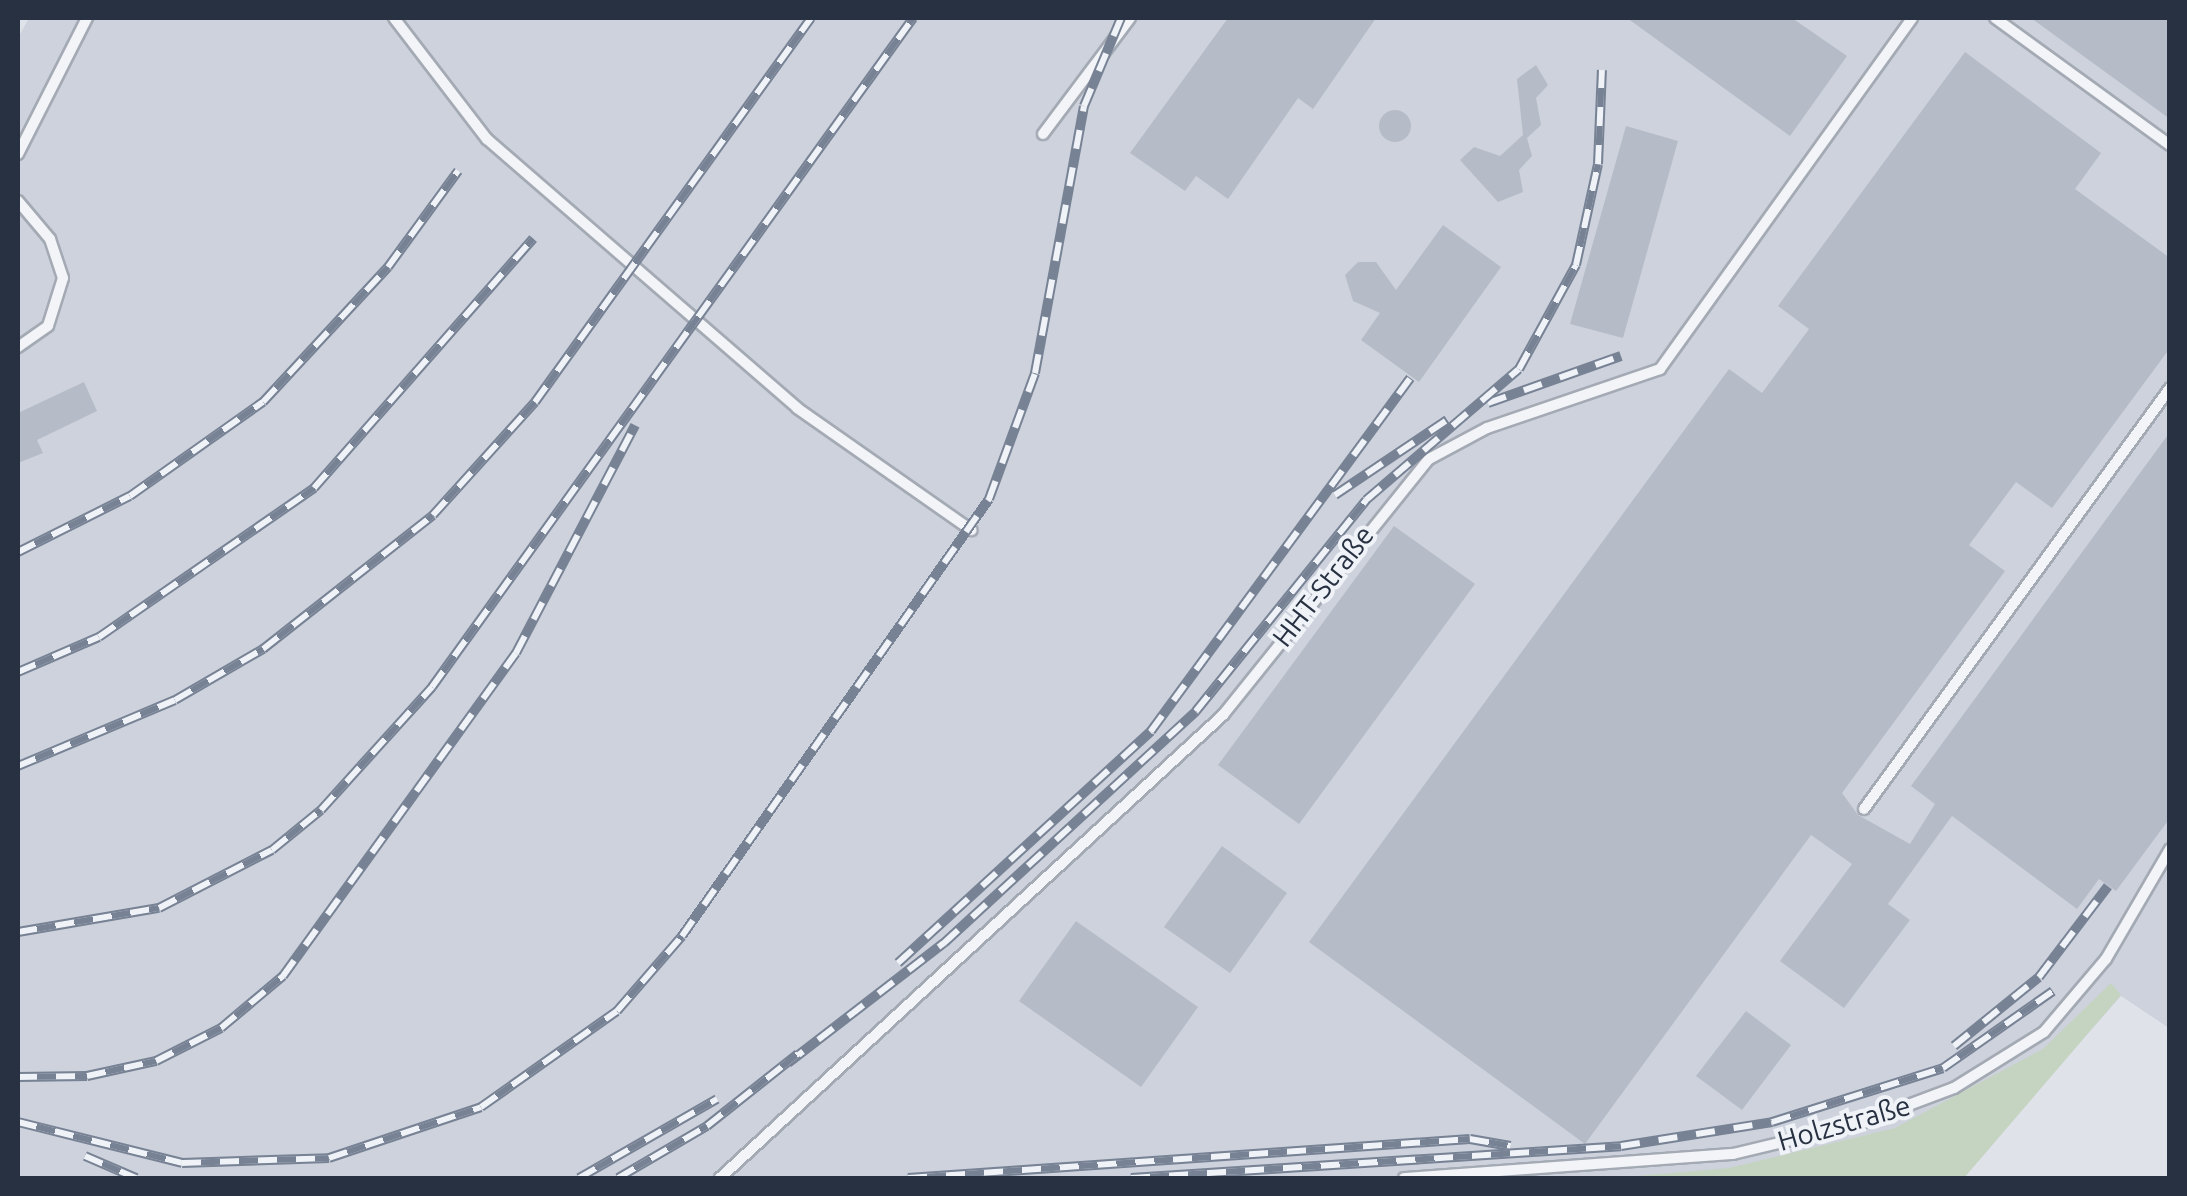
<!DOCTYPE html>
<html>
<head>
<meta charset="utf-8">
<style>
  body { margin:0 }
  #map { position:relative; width:2187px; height:1196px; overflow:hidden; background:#dfe3e9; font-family:Ubuntu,sans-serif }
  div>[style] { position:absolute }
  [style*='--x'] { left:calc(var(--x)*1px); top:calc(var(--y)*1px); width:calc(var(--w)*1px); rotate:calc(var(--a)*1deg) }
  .built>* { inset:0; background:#cdd2dc }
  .green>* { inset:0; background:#c5d4c0 }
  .building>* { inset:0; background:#b6bcc7 }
  .round { border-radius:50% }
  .roads { filter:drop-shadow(2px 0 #a4aab4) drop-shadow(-2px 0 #a4aab4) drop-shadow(0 2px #a4aab4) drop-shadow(0 -2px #a4aab4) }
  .service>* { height:10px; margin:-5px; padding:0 5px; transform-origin:5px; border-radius:5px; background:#f2f4f7 }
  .rail>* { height:10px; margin-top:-5px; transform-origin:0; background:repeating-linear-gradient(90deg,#eff2f7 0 19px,#778294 0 38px); box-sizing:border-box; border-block:2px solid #778294 }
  span { translate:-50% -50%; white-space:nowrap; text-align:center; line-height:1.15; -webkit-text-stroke:8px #eff2f7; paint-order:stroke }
  .street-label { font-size:28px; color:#273142 }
  .frame { position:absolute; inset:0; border:20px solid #273142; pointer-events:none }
</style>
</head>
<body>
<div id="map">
  <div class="built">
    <i style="clip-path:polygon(29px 18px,2169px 18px,2169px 1028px,2121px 996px,1960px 1178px,18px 1178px,18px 38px)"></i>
  </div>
  <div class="green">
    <i style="clip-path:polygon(2111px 983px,2121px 995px,1964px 1178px,1614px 1178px,1729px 1168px,1895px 1128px,2043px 1049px)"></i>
  </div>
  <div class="building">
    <i style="clip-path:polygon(1228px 18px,1376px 18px,1313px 109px,1298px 98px,1228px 199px,1196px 176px,1185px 191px,1130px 153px)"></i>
    <i style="clip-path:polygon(1627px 18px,1792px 18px,1847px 56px,1790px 136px)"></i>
    <i style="clip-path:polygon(2031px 18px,2170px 18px,2170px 119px)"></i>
    <i style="clip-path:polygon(1965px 52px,2101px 153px,2075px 189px,2170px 258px,2170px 348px,2052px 508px,2016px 482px,1969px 545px,2005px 571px,1842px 793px,1858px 815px,1910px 844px,1935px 804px,1911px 786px,2170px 432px,2170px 818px,2116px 891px,2099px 879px,2077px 909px,1952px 816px,1888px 904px,1910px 920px,1844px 1008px,1780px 961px,1852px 864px,1811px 835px,1585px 1144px,1309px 942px,1729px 369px,1762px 393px,1809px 329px,1778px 306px)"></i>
    <i style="clip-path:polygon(1536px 65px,1548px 85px,1536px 98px,1541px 125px,1527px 138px,1532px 156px,1519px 170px,1523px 192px,1498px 202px,1460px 160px,1474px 147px,1500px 156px,1523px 135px,1517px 79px)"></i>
    <i class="round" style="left:1379px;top:110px;width:32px;height:32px"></i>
    <i style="clip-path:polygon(1626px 126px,1678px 141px,1623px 338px,1570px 324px)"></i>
    <i style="clip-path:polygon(1443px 225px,1501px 267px,1419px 382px,1361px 340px,1380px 313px,1353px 301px,1345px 275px,1358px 262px,1376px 262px,1396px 290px)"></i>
    <i style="clip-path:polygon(84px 382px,97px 411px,37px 440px,43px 453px,18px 463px,18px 413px)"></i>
    <i style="clip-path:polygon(1394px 526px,1475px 584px,1299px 824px,1218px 765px)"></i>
    <i style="clip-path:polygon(1222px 846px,1287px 893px,1230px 973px,1164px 927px)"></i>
    <i style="clip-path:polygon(1076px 921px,1198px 1007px,1141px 1087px,1019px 1001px)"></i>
    <i style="clip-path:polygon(1746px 1011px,1791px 1045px,1742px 1110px,1696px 1076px)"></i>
  </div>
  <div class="roads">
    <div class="service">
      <i style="--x:394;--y:18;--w:153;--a:52.5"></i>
      <i style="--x:487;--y:139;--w:410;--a:40.9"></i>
      <i style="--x:797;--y:408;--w:213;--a:35"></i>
      <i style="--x:1995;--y:18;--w:216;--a:36"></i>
      <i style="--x:1043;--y:134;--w:145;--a:-53.1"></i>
      <i style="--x:18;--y:154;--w:153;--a:-63.1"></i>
      <i style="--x:18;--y:201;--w:50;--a:49.9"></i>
      <i style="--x:50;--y:239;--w:41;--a:71.6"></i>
      <i style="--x:63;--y:278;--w:50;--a:107.4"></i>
      <i style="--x:48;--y:326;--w:37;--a:145"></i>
      <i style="--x:1864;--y:809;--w:520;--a:-53.99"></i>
      <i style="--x:720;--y:1178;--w:684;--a:-42.63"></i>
      <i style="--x:1223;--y:715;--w:329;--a:-51.2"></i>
      <i style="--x:1429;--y:459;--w:66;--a:-28.1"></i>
      <i style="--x:1487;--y:428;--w:183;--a:-18.8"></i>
      <i style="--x:1660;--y:369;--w:432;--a:-54.3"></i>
      <i style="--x:1404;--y:1178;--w:330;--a:-4.2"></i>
      <i style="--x:1733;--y:1154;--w:129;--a:-13.5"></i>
      <i style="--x:1858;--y:1124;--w:103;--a:-20.6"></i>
      <i style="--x:1954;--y:1088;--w:106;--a:-31.9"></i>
      <i style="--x:2044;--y:1032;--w:96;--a:-49.7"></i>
      <i style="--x:2106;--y:959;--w:127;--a:-59.8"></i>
    </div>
  </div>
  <div class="rail">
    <i style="--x:1488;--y:403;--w:141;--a:-19.5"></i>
    <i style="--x:1335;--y:495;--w:135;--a:-33.8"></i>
    <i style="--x:18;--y:552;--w:125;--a:-26.6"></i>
    <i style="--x:130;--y:496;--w:163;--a:-35.3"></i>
    <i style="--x:263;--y:402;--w:184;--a:-47.2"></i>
    <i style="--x:388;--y:267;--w:119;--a:-53.9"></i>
    <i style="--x:18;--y:672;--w:88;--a:-23.4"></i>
    <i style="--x:99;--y:637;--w:262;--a:-34.7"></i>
    <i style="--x:314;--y:488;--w:332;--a:-48.7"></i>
    <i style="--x:18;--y:766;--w:170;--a:-22.8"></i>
    <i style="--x:175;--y:700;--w:102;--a:-30.1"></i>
    <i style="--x:263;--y:649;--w:216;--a:-38.2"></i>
    <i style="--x:433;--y:515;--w:152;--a:-47.9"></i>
    <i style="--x:535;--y:402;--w:473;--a:-54.3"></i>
    <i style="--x:18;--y:932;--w:143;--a:-9.7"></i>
    <i style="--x:159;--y:908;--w:127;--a:-27.2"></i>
    <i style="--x:272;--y:850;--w:63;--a:-39.2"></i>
    <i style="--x:321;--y:810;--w:166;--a:-47.9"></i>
    <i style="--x:432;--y:687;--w:824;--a:-54.28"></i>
    <i style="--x:898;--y:963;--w:343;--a:-42.5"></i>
    <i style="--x:1151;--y:731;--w:438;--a:-53.7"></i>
    <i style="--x:1954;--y:1046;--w:109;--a:-39.1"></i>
    <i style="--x:2039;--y:977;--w:114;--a:-52.8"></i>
    <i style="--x:788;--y:1063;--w:197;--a:-37.6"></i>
    <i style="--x:944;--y:943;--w:343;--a:-42.6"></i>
    <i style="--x:1196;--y:711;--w:271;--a:-51.1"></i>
    <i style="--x:1366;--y:500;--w:201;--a:-40.6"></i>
    <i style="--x:1519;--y:369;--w:119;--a:-61.3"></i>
    <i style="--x:1576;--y:265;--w:103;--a:-77.7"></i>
    <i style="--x:1598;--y:164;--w:94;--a:-87.6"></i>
    <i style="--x:18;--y:1077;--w:69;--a:-0.8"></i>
    <i style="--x:87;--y:1076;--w:71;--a:-12.3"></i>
    <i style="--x:156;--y:1061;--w:73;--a:-26.9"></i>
    <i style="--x:221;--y:1028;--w:81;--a:-40"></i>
    <i style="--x:283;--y:976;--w:398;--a:-54.2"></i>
    <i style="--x:516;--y:653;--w:257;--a:-62.4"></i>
    <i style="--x:18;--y:1122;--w:169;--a:14"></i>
    <i style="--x:182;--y:1163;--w:147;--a:-1.9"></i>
    <i style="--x:329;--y:1158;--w:160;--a:-18.5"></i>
    <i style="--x:481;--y:1107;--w:166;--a:-35.2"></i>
    <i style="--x:617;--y:1011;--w:99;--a:-49.1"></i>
    <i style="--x:682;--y:936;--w:534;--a:-54.91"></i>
    <i style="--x:989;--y:499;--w:134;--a:-69.9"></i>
    <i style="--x:1035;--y:373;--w:271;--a:-79.6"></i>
    <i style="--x:1084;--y:106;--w:95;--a:-67.2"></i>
    <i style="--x:85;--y:1156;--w:56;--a:23.3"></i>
    <i style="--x:579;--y:1178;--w:159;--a:-29.8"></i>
    <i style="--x:618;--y:1178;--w:103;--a:-30.3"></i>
    <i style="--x:707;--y:1126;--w:116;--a:-38.4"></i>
    <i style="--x:908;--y:1178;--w:563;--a:-3.97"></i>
    <i style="--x:1470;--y:1139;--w:41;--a:9.9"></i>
    <i style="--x:1131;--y:1178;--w:491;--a:-3.7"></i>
    <i style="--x:1621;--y:1146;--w:153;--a:-9"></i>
    <i style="--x:1772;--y:1122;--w:179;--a:-17.5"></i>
    <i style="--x:1943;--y:1068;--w:134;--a:-35"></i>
  </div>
  <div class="street-label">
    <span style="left:1323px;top:586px;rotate:-52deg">HHT-Straße</span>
    <span style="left:1844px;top:1123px;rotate:-16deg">Holzstraße</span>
  </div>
  <div class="frame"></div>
</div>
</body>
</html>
